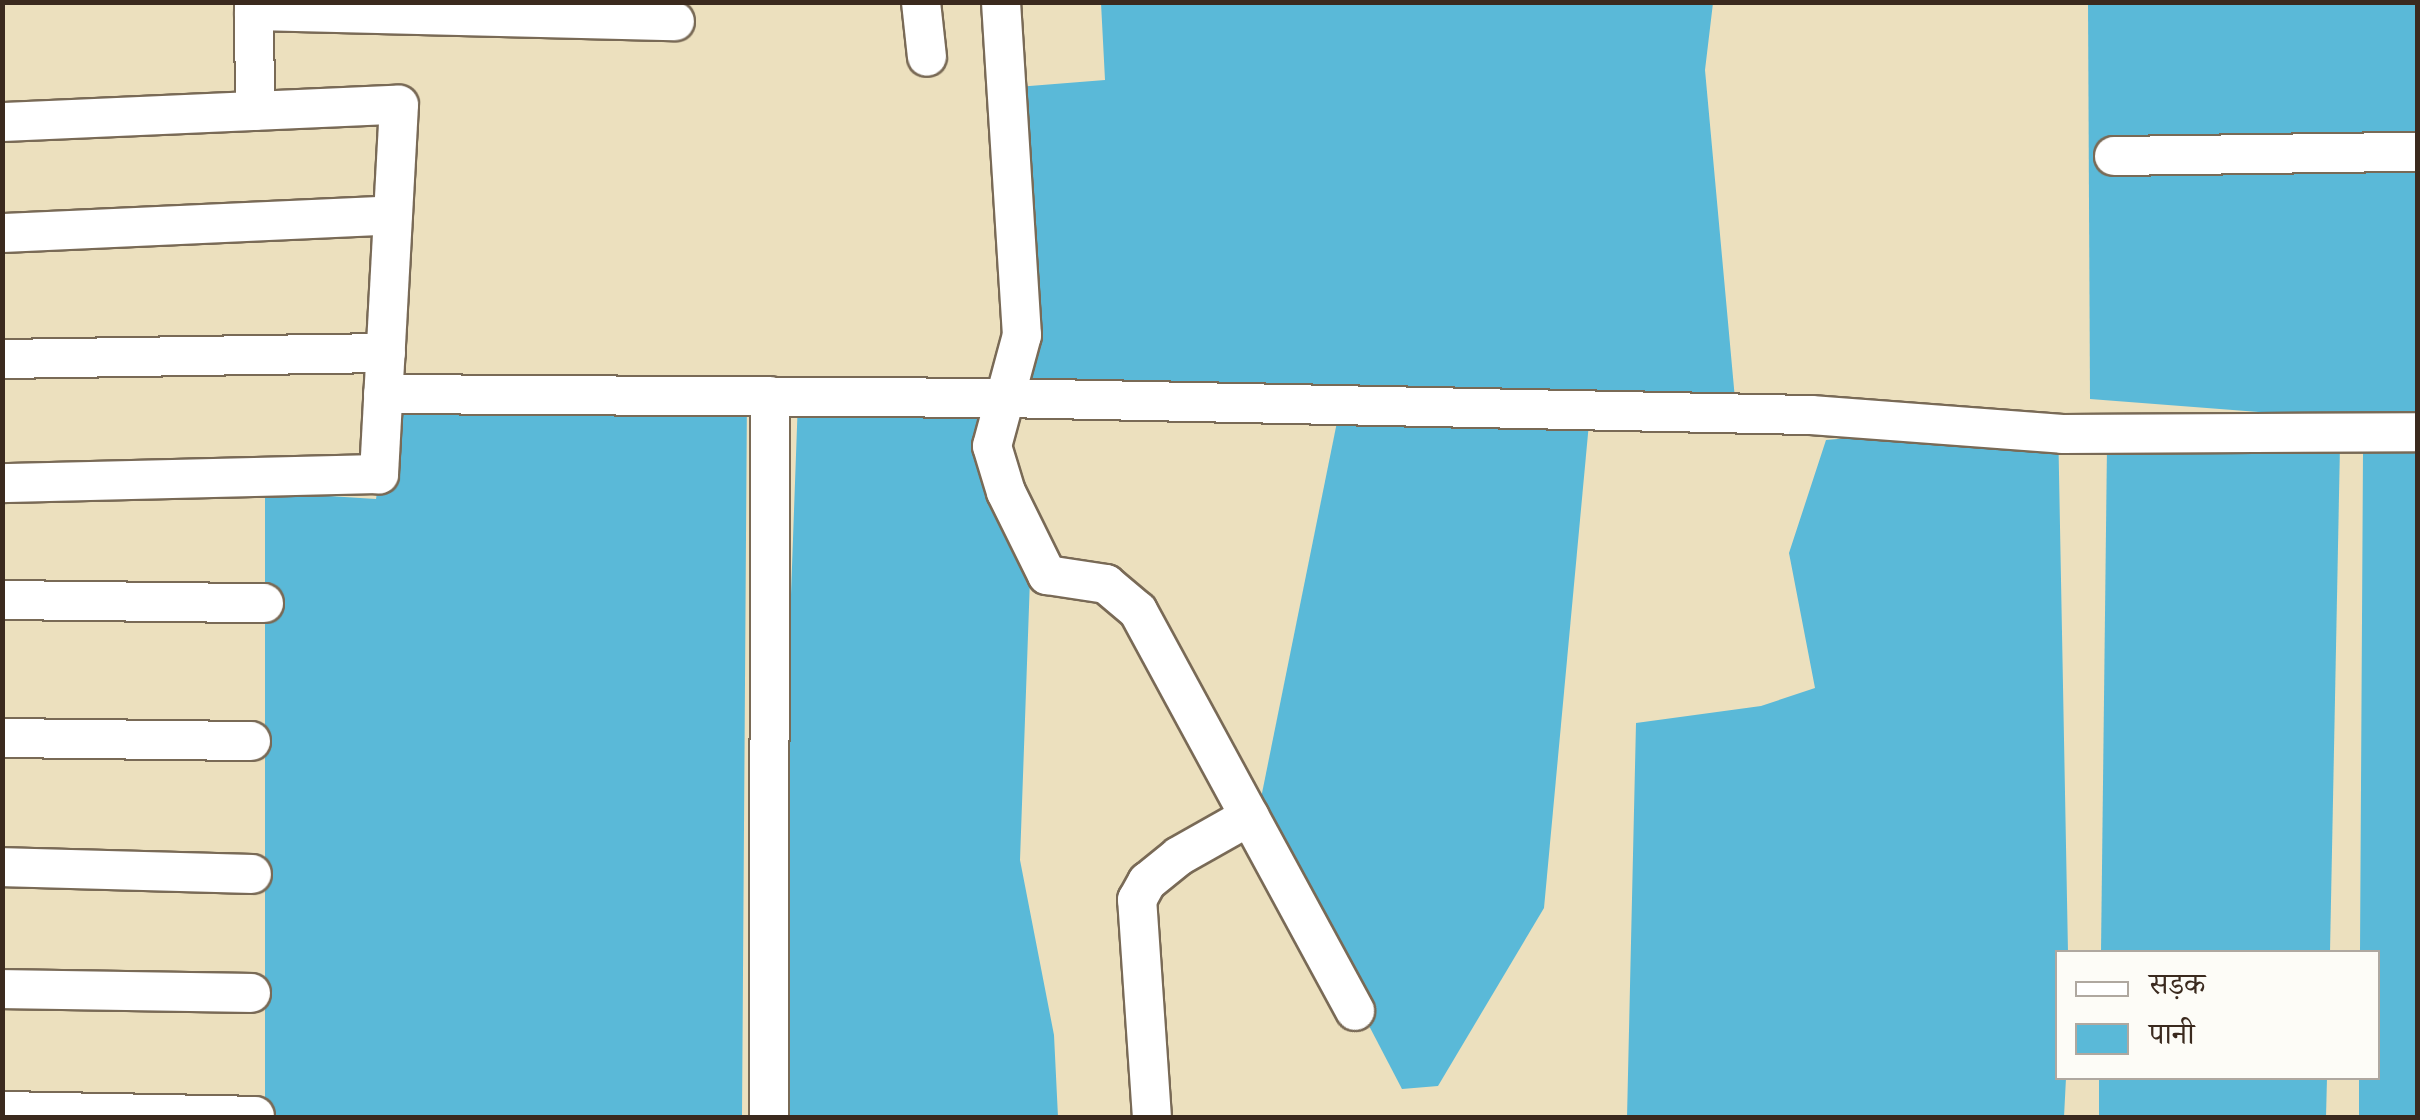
<!DOCTYPE html>
<html>
<head>
<meta charset="utf-8">
<style>
  body { margin:0 }
  #map { position:relative; width:2420px; height:1120px; overflow:hidden; background:#ece0be; font-family:"IM FELL Great Primer","Noto Serif Devanagari",serif }
  div>[style] { position:absolute }
  [style*='--x'] { left:calc(var(--x)*1px); top:calc(var(--y)*1px); width:calc(var(--w)*1px); rotate:calc(var(--a)*1deg) }
  .water>* { inset:0; background:#5ab9d8 }
  .roads { filter:drop-shadow(2px 0 #796a56) drop-shadow(-2px 0 #796a56) drop-shadow(0 2px #796a56) drop-shadow(0 -2px #796a56) }
  .minor>* { height:38px; margin:-19px; padding:0 19px; transform-origin:19px; border-radius:19px; background:#fff }
  span { translate:-50% -50%; white-space:nowrap; text-align:center; line-height:1.15; -webkit-text-stroke:9px #fdfcf7; paint-order:stroke }
  .frame { position:absolute; inset:0; border:5px solid #3b2a1e; pointer-events:none }
  .legend { position:absolute; left:2055px; top:950px; width:325px; height:130px; box-sizing:border-box; background:#fdfcf7; border:2px solid #afa8a0; margin:0; padding:12px 18px; list-style:none; font-size:30px; color:#3b2a1e }
  .legend li { display:flex; align-items:center; gap:20px; height:50px }
  .legend b { width:50px; border:2px solid #afa8a0 }
</style>
</head>
<body>
<div id="map">
  <div class="water">
    <i style="clip-path:polygon(1101px 3px,1713px 3px,1705px 70px,1735px 399px,1023px 395px,1017px 87px,1105px 80px)"></i>
    <i style="clip-path:polygon(2088px 3px,2417px 3px,2417px 424px,2090px 399px)"></i>
    <i style="clip-path:polygon(393px 387px,747px 393px,742px 1117px,265px 1117px,265px 492px,376px 499px)"></i>
    <i style="clip-path:polygon(798px 399px,979px 418px,1030px 579px,1020px 860px,1054px 1035px,1058px 1117px,786px 1118px,787px 706px)"></i>
    <i style="clip-path:polygon(2058px 420px,2068px 952px,2058px 952px,2058px 1078px,2066px 1078px,2064px 1117px,1627px 1118px,1636px 723px,1761px 706px,1815px 688px,1789px 553px,1826px 440px)"></i>
    <i style="clip-path:polygon(1337px 422px,1589px 423px,1544px 908px,1438px 1086px,1402px 1089px,1258px 813px)"></i>
    <i style="clip-path:polygon(2417px 442px,2417px 1117px,2359px 1118px,2359px 1078px,2378px 1078px,2378px 952px,2360px 952px,2363px 451px)"></i>
    <i style="clip-path:polygon(2107px 445px,2340px 445px,2330px 952px,2101px 952px)"></i>
    <i style="clip-path:polygon(2099px 1078px,2327px 1078px,2326px 1117px,2099px 1117px)"></i>
  </div>
  <div class="roads">
    <div class="minor">
      <i style="--x:254;--y:2;--w:109;--a:89.5"></i>
      <i style="--x:921;--y:2;--w:55;--a:83.8"></i>
      <i style="--x:1001;--y:2;--w:334;--a:86.4"></i>
      <i style="--x:1022;--y:335;--w:115;--a:105.1"></i>
      <i style="--x:992;--y:446;--w:48;--a:73.1"></i>
      <i style="--x:1006;--y:492;--w:93;--a:63.7"></i>
      <i style="--x:1047;--y:575;--w:60;--a:8.7"></i>
      <i style="--x:1106;--y:584;--w:42;--a:40.2"></i>
      <i style="--x:1138;--y:611;--w:455;--a:61.5"></i>
      <i style="--x:254;--y:11;--w:421;--a:1.4"></i>
      <i style="--x:2;--y:122;--w:397;--a:-2.5"></i>
      <i style="--x:399;--y:105;--w:370;--a:93.1"></i>
      <i style="--x:379;--y:474;--w:377;--a:178.6"></i>
      <i style="--x:2114;--y:156;--w:304;--a:-0.8"></i>
      <i style="--x:2;--y:233;--w:391;--a:-2.6"></i>
      <i style="--x:2;--y:359;--w:384;--a:-0.9"></i>
      <i style="--x:383;--y:394;--w:620;--a:0.37"></i>
      <i style="--x:1003;--y:398;--w:808;--a:1.21"></i>
      <i style="--x:1811;--y:415;--w:252;--a:4.3"></i>
      <i style="--x:2062;--y:434;--w:356;--a:-0.3"></i>
      <i style="--x:2;--y:600;--w:262;--a:0.7"></i>
      <i style="--x:2;--y:738;--w:249;--a:0.7"></i>
      <i style="--x:2;--y:867;--w:250;--a:1.6"></i>
      <i style="--x:2;--y:989;--w:249;--a:0.9"></i>
      <i style="--x:2;--y:1111;--w:253;--a:1.1"></i>
      <i style="--x:769;--y:1118;--w:722;--a:-89.92"></i>
      <i style="--x:1152;--y:1118;--w:219;--a:-93.9"></i>
      <i style="--x:1137;--y:900;--w:21;--a:-61"></i>
      <i style="--x:1147;--y:882;--w:41;--a:-39.1"></i>
      <i style="--x:1179;--y:856;--w:81;--a:-29.4"></i>
    </div>
  </div>
  <div class="frame"></div>
  <ul class="legend">
  <li><b style="height:12px;background:#fff"></b>सड़क</li>
  <li><b style="height:28px;background:#5ab9d8"></b>पानी</li>
  </ul>
</div>
</body>
</html>
